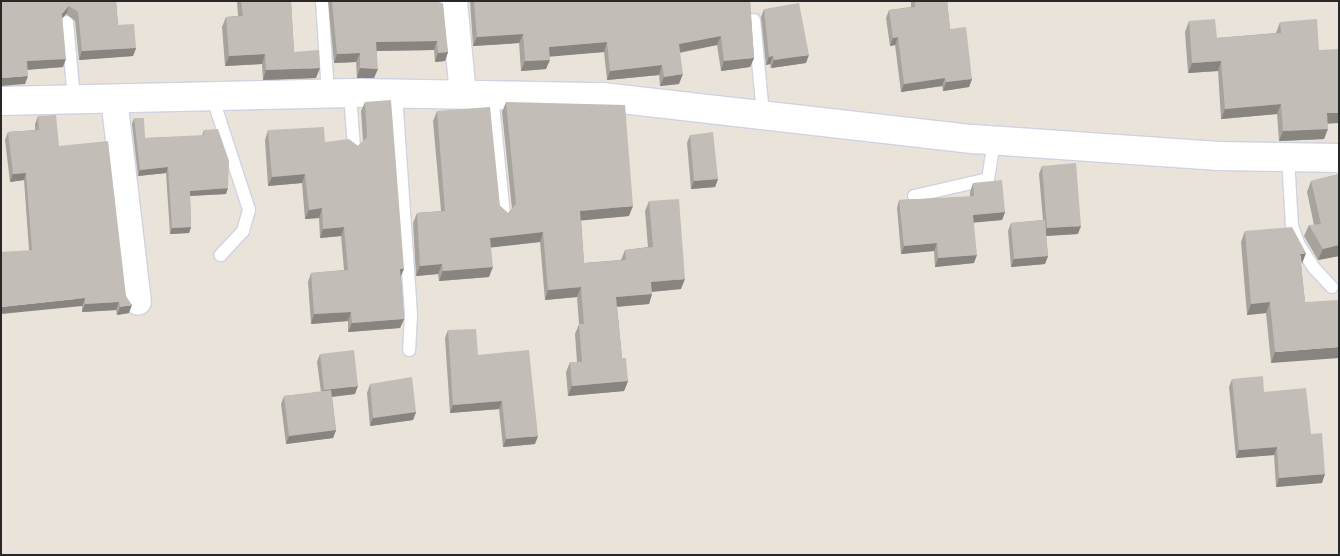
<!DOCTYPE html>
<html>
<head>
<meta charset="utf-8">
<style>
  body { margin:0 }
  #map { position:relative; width:1340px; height:556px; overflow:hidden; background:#eae3da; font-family:"Space Grotesk",sans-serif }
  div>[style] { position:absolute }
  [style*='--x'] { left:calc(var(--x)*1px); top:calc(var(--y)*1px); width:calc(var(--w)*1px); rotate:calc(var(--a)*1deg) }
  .roads { filter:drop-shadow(1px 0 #cfd2e1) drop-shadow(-1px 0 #cfd2e1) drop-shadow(0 1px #cfd2e1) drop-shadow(0 -1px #cfd2e1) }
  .service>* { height:12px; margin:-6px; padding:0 6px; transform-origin:6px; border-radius:6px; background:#fff }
  .minor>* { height:26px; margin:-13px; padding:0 13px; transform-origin:13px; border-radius:13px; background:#fff }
  .tertiary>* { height:28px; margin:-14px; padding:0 14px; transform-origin:14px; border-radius:14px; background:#fff }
  .wall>* { inset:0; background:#a7a39d }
  .shaded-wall>* { inset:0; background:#88847f }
  .building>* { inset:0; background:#c2bdb6 }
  span { translate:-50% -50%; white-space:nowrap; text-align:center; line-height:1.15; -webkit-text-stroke:4px #fff; paint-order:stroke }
  .frame { position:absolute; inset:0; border:2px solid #282828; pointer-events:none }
</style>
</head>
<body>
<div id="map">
  <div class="roads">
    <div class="service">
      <i style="--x:322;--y:1;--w:93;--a:86.3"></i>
      <i style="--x:754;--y:20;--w:94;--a:84.5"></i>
      <i style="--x:67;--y:22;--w:77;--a:84.8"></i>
      <i style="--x:350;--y:94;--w:53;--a:85.7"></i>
      <i style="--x:396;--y:94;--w:222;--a:86.1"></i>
      <i style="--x:411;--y:315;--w:35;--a:93"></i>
      <i style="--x:492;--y:95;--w:121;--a:84.3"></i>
      <i style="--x:212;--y:96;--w:120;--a:72"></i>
      <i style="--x:249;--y:210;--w:22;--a:106"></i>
      <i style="--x:243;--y:231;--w:33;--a:133"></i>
      <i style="--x:1288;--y:157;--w:69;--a:86.7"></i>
      <i style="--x:1292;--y:226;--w:20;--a:70"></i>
      <i style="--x:1299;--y:245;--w:27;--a:57"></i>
      <i style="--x:1314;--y:268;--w:26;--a:47"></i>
      <i style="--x:914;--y:196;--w:76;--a:-12.9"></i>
      <i style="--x:988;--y:179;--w:39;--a:-81"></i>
    </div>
    <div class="minor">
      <i style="--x:454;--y:1;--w:94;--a:84.5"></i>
      <i style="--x:114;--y:98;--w:205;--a:83.3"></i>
    </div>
    <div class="tertiary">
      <i style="--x:1;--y:101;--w:362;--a:-1.3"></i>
      <i style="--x:363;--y:93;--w:240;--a:1"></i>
      <i style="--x:603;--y:97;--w:373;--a:6.5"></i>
      <i style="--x:974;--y:139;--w:245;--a:4"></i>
      <i style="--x:1218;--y:156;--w:121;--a:0.9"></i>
    </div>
  </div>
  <div class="wall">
    <i style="clip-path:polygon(1px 1px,116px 1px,118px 25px,136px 48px,133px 56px,79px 60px,75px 21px,66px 14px,62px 18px,63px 67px,27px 70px,25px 84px)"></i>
    <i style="clip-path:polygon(237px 1px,291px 1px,294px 52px,316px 78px,263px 80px,262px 64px,225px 66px,222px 27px,226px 17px,238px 16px)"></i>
    <i style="clip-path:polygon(328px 1px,439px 1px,448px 52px,445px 61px,435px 62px,434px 50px,377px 51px,374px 78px,357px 78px,356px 62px,334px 63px)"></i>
    <i style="clip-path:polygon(470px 1px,750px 1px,754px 58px,750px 67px,721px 71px,717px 45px,680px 53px,679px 84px,660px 86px,659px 75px,607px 80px,604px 52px,550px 56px,546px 69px,521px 71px,519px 43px,473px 46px)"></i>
    <i style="clip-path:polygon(911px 1px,947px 1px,950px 29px,972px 79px,969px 87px,943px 91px,942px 86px,901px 92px,895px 45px,890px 46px,886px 18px,889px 10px,911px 7px)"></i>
    <i style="clip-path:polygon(764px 9px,806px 63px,771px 68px,770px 64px,766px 65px,761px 17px)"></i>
    <i style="clip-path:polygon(1189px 21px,1217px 38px,1276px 33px,1280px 22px,1319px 50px,1327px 123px,1324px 139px,1279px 141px,1277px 114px,1221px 119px,1218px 71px,1188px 73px,1185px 32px)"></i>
    <i style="clip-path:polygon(365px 102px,401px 277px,404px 319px,400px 328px,348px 332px,348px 321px,311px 324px,308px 282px,311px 273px,344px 270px,341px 236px,320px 238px,319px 218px,305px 219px,302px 183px,268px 186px,265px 140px,268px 130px,325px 142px,358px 146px,363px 141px,361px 111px)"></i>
    <i style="clip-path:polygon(506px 102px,629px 216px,581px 220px,584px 263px,621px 260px,625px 250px,648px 247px,645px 211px,649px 201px,681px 289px,652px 292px,652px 294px,649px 304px,617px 307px,622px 358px,628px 381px,624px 391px,568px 396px,566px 372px,570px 362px,577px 362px,575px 334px,579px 324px,577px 297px,545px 300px,540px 242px,491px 247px,489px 277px,439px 281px,438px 274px,416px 276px,413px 223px,417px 213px,441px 211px,433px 121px,437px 111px,500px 206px,508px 213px,512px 209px,502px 112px)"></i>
    <i style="clip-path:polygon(38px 116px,59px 146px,126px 296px,129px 313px,117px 315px,116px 310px,82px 312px,82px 306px,29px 250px,24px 180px,10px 182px,5px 140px,8px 132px,35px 130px,35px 124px)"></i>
    <i style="clip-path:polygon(134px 118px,145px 138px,202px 136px,204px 130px,226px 194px,190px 196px,191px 227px,189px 233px,170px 234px,166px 173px,138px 176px,132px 124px)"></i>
    <i style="clip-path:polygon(690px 135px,718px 179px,715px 187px,691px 189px,687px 143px)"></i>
    <i style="clip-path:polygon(1042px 166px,1078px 234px,1046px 236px,1048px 256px,1045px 264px,1011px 267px,1008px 231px,1011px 223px,1043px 220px,1039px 174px)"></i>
    <i style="clip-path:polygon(1339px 174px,1339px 256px,1318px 260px,1304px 236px,1309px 225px,1314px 225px,1307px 192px,1311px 181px)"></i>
    <i style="clip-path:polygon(973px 183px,1005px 212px,1002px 220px,974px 222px,974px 263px,935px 267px,934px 251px,901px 254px,897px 208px,899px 200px,970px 197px,970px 192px)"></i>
    <i style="clip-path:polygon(1245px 231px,1301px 264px,1305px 302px,1271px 363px,1266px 313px,1247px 315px,1241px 242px)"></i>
    <i style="clip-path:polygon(448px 330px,478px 355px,535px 444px,503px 447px,499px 409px,450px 413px,445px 338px)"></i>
    <i style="clip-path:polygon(320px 354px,355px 394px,332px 397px,336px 430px,333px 438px,286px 444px,281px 404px,284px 396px,321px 392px,317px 362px)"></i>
    <i style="clip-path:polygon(1232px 379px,1264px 392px,1311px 434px,1322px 483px,1276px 487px,1274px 455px,1236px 458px,1229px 387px)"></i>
    <i style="clip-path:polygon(370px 384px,416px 412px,413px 420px,370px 426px,367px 393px)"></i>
  </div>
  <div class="shaded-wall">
    <i style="clip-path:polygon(69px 6px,66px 14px,59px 22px,62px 14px)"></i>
    <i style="clip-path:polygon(523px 34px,519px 43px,473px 46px,477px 37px)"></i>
    <i style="clip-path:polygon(721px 36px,717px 45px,675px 53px,679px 44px)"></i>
    <i style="clip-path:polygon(898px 37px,895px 45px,890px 46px,893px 38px)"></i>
    <i style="clip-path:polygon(437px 41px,434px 50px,373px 51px,376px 42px)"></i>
    <i style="clip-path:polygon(607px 42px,604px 52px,546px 57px,549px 47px)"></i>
    <i style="clip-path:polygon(136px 48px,133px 56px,79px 60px,82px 51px)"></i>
    <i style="clip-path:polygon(448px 52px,445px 61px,435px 62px,438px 53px)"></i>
    <i style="clip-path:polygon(360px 53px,356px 62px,334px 63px,337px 54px)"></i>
    <i style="clip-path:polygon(265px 54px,262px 64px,225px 66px,229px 56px)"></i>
    <i style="clip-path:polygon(809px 55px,806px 63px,771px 68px,774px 60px)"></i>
    <i style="clip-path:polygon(773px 56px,770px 64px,766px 65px,769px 57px)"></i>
    <i style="clip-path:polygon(754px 58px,750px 67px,721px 71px,724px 61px)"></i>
    <i style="clip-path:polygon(66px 59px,63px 67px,23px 70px,27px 61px)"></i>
    <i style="clip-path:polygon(550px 60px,546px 69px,521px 71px,525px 61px)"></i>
    <i style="clip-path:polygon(1221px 61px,1218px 71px,1188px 73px,1192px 63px)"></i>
    <i style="clip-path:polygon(662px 65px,659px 75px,607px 80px,610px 71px)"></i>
    <i style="clip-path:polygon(320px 68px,316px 78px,263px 80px,266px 70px)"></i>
    <i style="clip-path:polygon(360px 68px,378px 69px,374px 78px,357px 78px)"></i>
    <i style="clip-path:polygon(683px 74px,679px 84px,660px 86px,664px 77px)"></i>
    <i style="clip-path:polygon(28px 76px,25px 84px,1px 86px,1px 78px)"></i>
    <i style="clip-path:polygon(945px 78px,942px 86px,901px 92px,904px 84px)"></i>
    <i style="clip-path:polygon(972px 79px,969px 87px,943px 91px,946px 82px)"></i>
    <i style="clip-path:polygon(1281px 104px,1277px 114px,1221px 119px,1225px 109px)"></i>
    <i style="clip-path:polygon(1327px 113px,1339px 113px,1339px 123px,1323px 124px)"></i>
    <i style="clip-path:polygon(1328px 129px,1324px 139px,1279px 141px,1283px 131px)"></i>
    <i style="clip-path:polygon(168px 167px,166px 173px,138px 176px,140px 170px)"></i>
    <i style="clip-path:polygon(26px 173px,24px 180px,10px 182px,13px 174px)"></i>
    <i style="clip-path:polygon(305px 174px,302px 183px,268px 186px,272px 177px)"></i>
    <i style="clip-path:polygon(718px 179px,715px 187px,691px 189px,694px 181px)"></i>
    <i style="clip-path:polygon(228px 188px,226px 194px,188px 196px,190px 191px)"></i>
    <i style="clip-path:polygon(633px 206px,629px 216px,576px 221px,580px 211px)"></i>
    <i style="clip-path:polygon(322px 208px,319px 218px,305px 219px,309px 210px)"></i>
    <i style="clip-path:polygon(1005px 212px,1002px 220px,970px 223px,973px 215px)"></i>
    <i style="clip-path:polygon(1081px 226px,1078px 234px,1044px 236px,1047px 228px)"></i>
    <i style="clip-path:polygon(191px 227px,189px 233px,170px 234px,172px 228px)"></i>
    <i style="clip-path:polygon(344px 227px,341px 236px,320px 238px,323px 229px)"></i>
    <i style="clip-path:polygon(543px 232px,540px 242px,487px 248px,490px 238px)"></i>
    <i style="clip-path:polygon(937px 243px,934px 251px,901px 254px,904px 246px)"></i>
    <i style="clip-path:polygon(1339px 245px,1339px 256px,1318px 260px,1323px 249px)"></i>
    <i style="clip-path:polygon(1306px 253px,1302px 264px,1300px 254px)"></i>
    <i style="clip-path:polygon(977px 255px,974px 263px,935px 267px,938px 258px)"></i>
    <i style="clip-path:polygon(1048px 256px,1045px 264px,1011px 267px,1014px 259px)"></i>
    <i style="clip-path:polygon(442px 264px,438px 274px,416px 276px,420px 266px)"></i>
    <i style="clip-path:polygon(493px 267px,489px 277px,439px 281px,443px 271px)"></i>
    <i style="clip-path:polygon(400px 269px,404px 269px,400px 278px)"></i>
    <i style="clip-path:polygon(685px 279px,681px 289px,648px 292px,651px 282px)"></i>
    <i style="clip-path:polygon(581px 287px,577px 297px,545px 300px,548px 290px)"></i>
    <i style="clip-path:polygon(652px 294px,649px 304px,612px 307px,616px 297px)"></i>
    <i style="clip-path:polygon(85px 298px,82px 306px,1px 314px,1px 307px)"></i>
    <i style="clip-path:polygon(119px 302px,116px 310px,82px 312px,85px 304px)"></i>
    <i style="clip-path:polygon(1270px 302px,1266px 313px,1247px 315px,1251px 304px)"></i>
    <i style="clip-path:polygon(132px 305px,129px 313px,117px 315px,120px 307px)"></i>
    <i style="clip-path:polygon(351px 312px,348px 321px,311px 324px,314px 314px)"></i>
    <i style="clip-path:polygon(404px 319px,400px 328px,348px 332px,352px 323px)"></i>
    <i style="clip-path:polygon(1339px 347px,1339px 358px,1271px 363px,1275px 352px)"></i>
    <i style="clip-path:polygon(628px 381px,624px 391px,568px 396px,572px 386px)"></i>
    <i style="clip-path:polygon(358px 386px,355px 394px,321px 398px,324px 390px)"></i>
    <i style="clip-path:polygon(502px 401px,499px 409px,450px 413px,453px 405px)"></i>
    <i style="clip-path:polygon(416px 412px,413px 420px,370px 426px,373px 418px)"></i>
    <i style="clip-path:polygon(336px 430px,333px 438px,286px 444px,289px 436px)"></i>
    <i style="clip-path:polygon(538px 436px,535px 444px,503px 447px,506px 439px)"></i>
    <i style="clip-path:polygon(1277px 447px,1274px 455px,1236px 458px,1239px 450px)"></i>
    <i style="clip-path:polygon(1325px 474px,1322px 483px,1276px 487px,1279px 478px)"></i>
  </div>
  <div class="building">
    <i style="clip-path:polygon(1px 1px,116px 1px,118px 25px,134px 24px,136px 48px,82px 51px,78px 12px,69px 6px,62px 14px,66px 59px,27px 61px,28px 76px,1px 78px)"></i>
    <i style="clip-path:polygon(241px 1px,291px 1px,294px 52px,319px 50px,320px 68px,266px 70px,265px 54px,229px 56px,226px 17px,243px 16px)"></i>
    <i style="clip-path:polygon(332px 1px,439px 1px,439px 3px,443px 3px,448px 52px,438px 53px,437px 41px,376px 42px,378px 69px,360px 68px,360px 53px,337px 54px)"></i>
    <i style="clip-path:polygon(474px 1px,750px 1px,754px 58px,724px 61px,721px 36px,679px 44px,683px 74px,664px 77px,662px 65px,610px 71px,607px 42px,549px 47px,550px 60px,525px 61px,523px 34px,477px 37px)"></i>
    <i style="clip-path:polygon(915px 1px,947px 1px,950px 29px,966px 27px,972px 79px,946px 82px,945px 78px,904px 84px,898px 37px,893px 38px,889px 10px,915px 7px)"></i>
    <i style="clip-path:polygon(799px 3px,809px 55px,774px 60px,773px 56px,769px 57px,764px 9px)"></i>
    <i style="clip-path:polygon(1215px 19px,1217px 38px,1281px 33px,1280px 22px,1317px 19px,1319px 50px,1339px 49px,1339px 113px,1327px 113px,1328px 129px,1283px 131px,1281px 104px,1225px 109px,1221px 61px,1192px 63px,1189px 21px)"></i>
    <i style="clip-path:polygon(391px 100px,404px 269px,400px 269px,404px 319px,352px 323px,351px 312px,314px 314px,311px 273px,348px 270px,344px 227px,323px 229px,322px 208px,309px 210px,305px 174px,272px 177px,268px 130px,324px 127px,325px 142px,349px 139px,358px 146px,367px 137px,365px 102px)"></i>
    <i style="clip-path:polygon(506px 102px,625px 105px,633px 206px,580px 211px,584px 263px,626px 260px,625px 250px,653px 247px,649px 201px,679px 199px,685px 279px,651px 282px,652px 294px,616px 297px,622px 358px,626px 358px,628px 381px,572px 386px,570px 362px,582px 362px,579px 324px,584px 324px,581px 287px,548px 290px,543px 232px,490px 238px,493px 267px,443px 271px,442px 264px,420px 266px,417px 213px,445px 211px,437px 111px,490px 107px,500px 206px,508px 213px,516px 204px)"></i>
    <i style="clip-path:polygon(56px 115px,59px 146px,108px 141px,126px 296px,132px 305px,120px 307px,119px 302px,85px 304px,85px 298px,1px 307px,1px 252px,32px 250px,26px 173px,13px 174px,8px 132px,39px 130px,38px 116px)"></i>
    <i style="clip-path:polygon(134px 118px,144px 118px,145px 138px,204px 135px,204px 130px,218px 129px,229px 161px,228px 188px,190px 191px,191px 227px,172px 228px,168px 167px,140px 170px)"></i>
    <i style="clip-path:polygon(713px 132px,718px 179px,694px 181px,690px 135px)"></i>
    <i style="clip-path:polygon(1076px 163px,1081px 226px,1047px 228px,1042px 166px)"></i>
    <i style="clip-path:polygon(1339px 174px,1339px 245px,1323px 249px,1309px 225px,1321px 224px,1311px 181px)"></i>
    <i style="clip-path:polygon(1002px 180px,1005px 212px,973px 215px,977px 255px,938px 258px,937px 243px,904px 246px,899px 200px,974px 196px,973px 183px)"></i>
    <i style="clip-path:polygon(1045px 220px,1048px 256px,1014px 259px,1011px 223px)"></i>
    <i style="clip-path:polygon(1292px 227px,1306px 253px,1300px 254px,1305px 302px,1339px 300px,1339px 347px,1275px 352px,1270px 302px,1251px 304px,1245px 231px)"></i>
    <i style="clip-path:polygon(476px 329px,478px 355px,529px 350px,538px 436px,506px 439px,502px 401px,453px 405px,448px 330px)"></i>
    <i style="clip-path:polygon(354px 350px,358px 386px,324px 390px,320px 354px)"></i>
    <i style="clip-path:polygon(1263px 376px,1264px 392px,1306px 388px,1311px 434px,1322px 433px,1325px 474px,1279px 478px,1277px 447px,1239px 450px,1232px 379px)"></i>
    <i style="clip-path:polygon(412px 377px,416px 412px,373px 418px,370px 384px)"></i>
    <i style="clip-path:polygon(331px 390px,336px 430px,289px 436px,284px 396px)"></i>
  </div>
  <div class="frame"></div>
</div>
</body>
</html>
